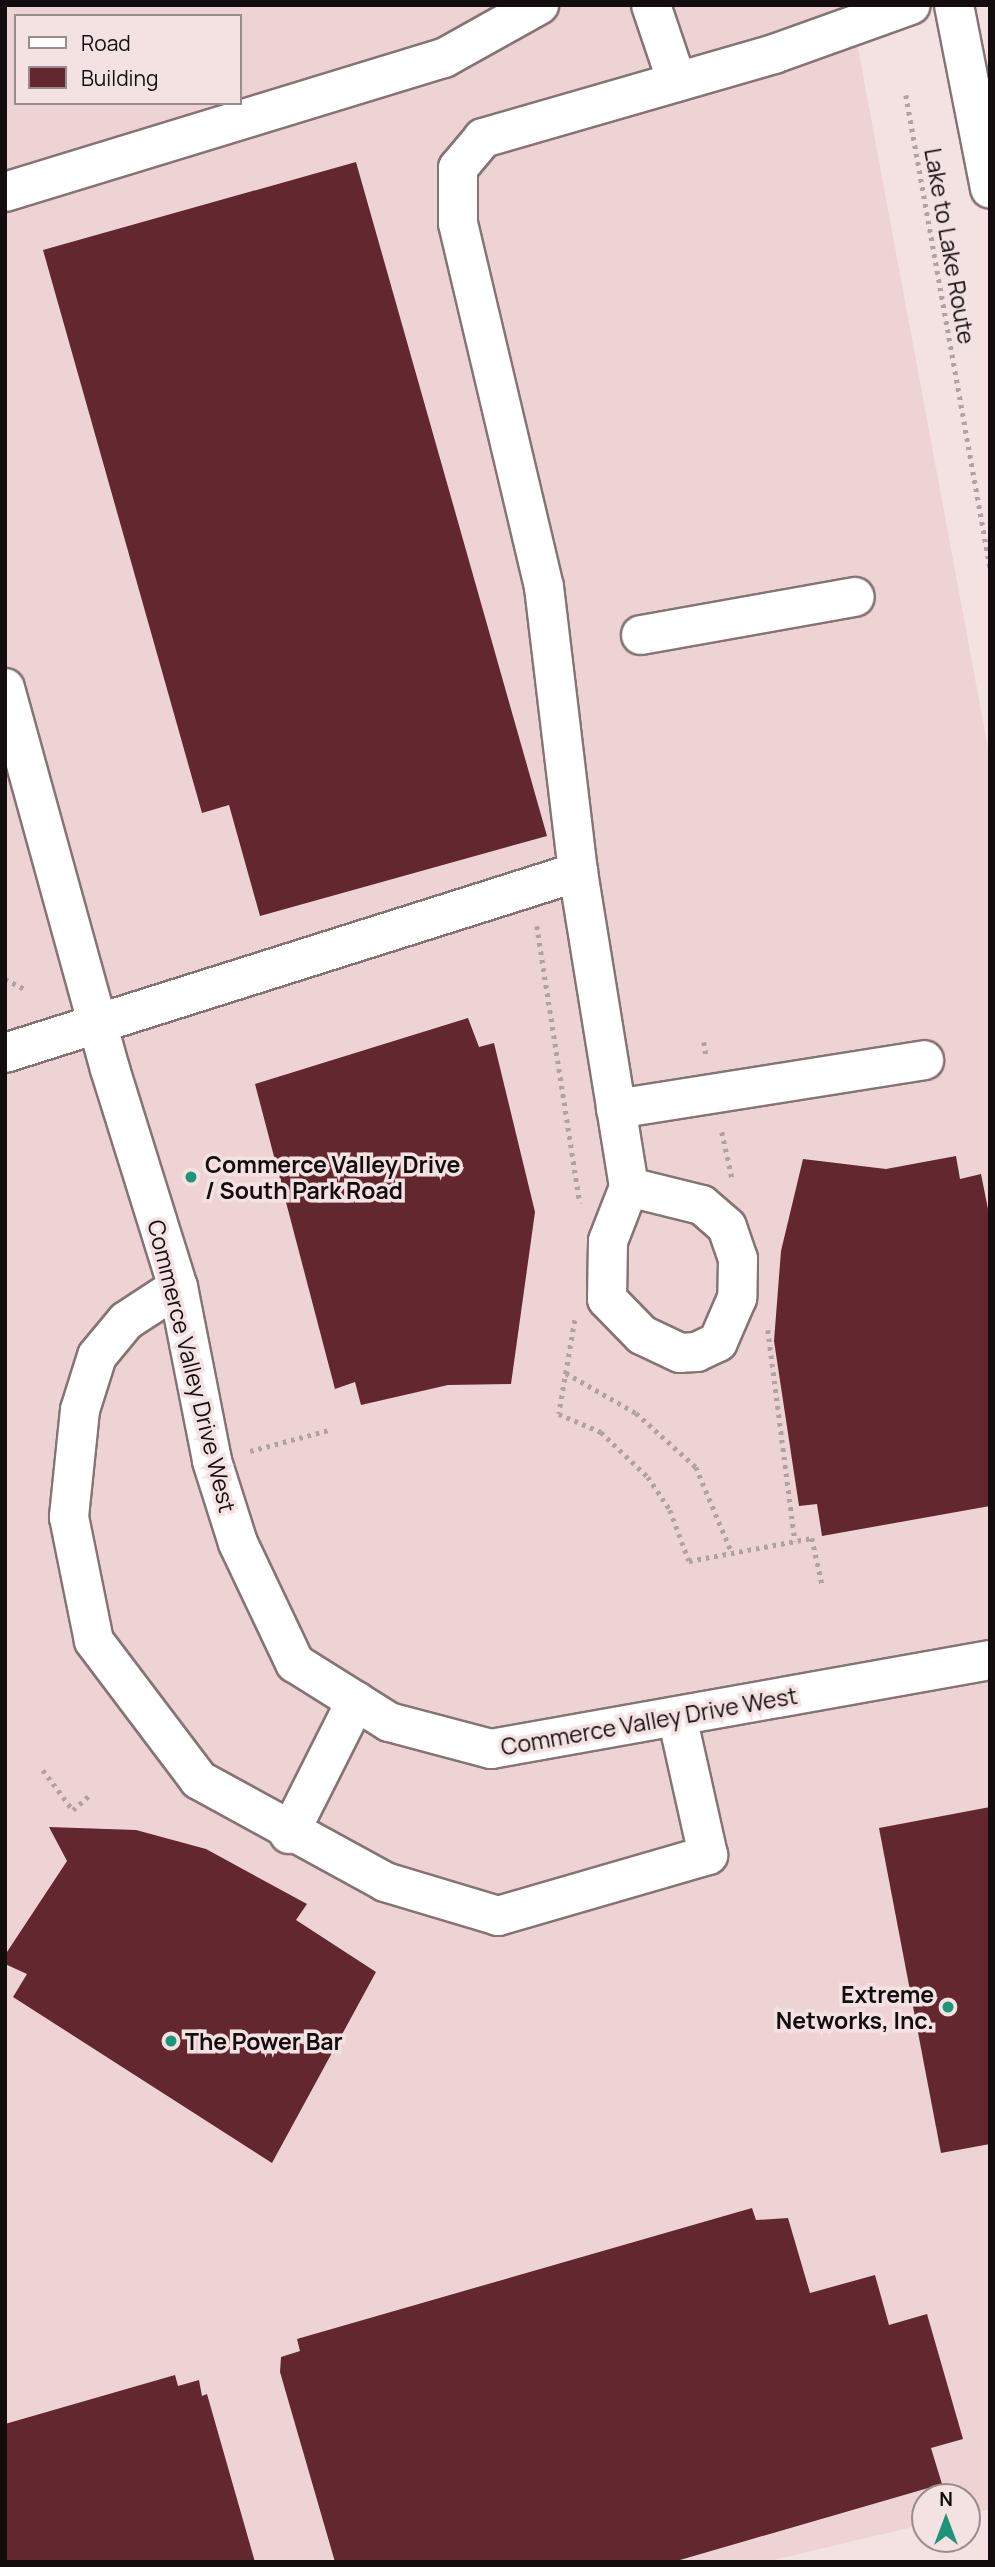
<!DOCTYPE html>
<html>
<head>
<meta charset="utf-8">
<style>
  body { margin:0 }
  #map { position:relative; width:995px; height:2567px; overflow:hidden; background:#f4e1e2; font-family:Manrope,sans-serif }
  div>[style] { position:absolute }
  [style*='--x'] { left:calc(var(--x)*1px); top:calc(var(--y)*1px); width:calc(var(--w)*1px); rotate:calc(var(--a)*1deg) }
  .built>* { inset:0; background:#eed3d5 }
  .building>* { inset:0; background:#62272f }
  .path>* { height:4.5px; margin-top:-2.25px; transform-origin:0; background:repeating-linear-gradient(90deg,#b0a1a2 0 3.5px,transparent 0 8.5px) }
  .roads { filter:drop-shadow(2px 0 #857475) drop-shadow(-2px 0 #857475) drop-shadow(0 2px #857475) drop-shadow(0 -2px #857475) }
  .minor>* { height:38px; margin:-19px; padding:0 19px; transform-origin:19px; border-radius:19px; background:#fff }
  .major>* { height:38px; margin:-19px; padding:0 19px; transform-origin:19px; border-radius:19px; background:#fff }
  .dots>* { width:19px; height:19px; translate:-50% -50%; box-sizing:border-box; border:4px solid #f4e1e2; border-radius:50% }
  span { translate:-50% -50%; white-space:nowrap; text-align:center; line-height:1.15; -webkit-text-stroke:7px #f4e1e2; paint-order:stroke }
  .street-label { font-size:23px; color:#130d0e }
  .poi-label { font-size:23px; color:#130d0e; font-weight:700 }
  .left { translate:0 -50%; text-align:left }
  .right { translate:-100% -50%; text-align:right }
  .frame { position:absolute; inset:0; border:7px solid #130d0e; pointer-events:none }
  .legend { position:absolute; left:14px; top:14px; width:228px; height:91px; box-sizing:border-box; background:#f4e1e2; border:2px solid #9a8c8d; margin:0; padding:9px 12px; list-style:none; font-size:21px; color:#130d0e }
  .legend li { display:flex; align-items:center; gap:14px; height:35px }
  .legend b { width:35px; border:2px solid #9a8c8d }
  .north { position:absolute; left:911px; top:2483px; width:70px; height:70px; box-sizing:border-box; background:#f4e1e2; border:2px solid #9a8c8d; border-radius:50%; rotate:0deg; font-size:19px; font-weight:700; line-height:28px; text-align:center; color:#130d0e }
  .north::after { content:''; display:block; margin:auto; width:24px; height:32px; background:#1e9479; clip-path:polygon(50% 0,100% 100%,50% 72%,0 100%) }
</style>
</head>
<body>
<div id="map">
  <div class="built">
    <i style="clip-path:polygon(evenodd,5px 5px,850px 5px,990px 759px,990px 2509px,967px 2514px,967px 2497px,925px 2497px,925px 2524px,765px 2562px,5px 2562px,5px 5px,16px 16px,240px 16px,240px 103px,16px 103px,16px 16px)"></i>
  </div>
  <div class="building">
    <i style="clip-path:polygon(356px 162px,547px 836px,260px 916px,229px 805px,202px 813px,43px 250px)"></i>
    <i style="clip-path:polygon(468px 1018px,479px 1047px,494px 1043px,535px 1212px,511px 1384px,448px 1385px,361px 1405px,355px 1382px,335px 1389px,255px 1084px)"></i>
    <i style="clip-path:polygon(956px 1156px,960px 1179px,981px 1174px,990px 1219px,990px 1506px,822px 1536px,817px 1504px,799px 1506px,774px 1341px,781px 1251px,803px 1159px,886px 1169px)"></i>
    <i style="clip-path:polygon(990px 1807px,990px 2144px,941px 2153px,879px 1828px)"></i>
    <i style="clip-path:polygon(49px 1827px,136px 1830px,206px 1849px,307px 1904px,296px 1920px,376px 1972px,272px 2163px,13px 1997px,27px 1974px,5px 1964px,5px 1955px,67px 1861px)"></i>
    <i style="clip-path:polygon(752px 2208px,756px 2220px,788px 2218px,810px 2293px,875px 2275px,889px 2325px,927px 2314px,963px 2439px,931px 2448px,942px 2484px,673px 2562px,335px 2562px,280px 2372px,281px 2357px,300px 2351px,297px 2339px)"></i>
    <i style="clip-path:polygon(175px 2375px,178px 2386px,199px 2380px,202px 2396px,207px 2394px,255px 2562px,5px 2562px,5px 2424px)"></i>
  </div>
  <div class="path">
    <i style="--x:906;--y:95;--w:480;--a:79.9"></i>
    <i style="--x:537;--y:926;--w:281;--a:81.2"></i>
    <i style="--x:5;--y:979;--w:25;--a:27"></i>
    <i style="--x:704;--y:1042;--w:12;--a:81"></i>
    <i style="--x:722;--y:1132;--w:47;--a:77.7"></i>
    <i style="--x:575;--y:1320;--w:95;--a:99.7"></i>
    <i style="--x:559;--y:1414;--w:46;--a:23.2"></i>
    <i style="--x:601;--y:1432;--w:65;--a:43.8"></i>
    <i style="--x:648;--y:1477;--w:40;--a:56"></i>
    <i style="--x:670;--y:1510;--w:54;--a:69.6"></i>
    <i style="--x:689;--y:1561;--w:125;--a:-10.6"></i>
    <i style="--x:812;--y:1538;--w:47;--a:77.7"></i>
    <i style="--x:768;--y:1330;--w:213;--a:82.7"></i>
    <i style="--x:566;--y:1373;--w:81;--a:29.7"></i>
    <i style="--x:636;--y:1413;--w:81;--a:42"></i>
    <i style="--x:696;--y:1467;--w:93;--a:67.3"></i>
    <i style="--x:250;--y:1451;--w:82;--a:-14.9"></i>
    <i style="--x:43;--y:1770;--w:50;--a:53.1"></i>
    <i style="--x:73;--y:1810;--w:24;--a:-42"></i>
  </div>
  <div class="roads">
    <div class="minor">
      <i style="--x:651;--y:5;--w:81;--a:71.3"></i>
      <i style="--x:5;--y:192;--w:459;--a:-17"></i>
      <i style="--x:444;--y:58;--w:109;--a:-29.2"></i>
      <i style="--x:641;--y:635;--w:217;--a:-10.1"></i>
      <i style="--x:5;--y:688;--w:395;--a:74.6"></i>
      <i style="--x:110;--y:1069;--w:228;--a:72.7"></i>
      <i style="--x:178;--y:1287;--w:177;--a:78.9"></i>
      <i style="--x:212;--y:1461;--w:86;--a:72.4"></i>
      <i style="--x:238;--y:1543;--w:133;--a:64.6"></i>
      <i style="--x:295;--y:1663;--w:111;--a:32.1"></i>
      <i style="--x:389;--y:1722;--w:106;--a:14.8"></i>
      <i style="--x:491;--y:1749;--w:507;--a:-10.11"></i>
      <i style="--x:5;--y:1053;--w:601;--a:-17.53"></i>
      <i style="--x:616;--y:1109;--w:312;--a:-9"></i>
      <i style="--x:629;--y:1187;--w:75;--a:13.9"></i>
      <i style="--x:702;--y:1205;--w:33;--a:41"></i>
      <i style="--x:727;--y:1227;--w:34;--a:71"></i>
      <i style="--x:738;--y:1259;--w:39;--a:91"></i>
      <i style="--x:737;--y:1298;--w:48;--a:113.4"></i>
      <i style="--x:718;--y:1342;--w:23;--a:155"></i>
      <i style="--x:697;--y:1352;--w:17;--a:177"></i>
      <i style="--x:680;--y:1353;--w:42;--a:-154.7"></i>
      <i style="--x:642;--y:1335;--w:50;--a:-134.2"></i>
      <i style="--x:607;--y:1299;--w:58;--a:-89"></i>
      <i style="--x:608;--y:1241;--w:58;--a:-68.7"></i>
      <i style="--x:629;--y:1187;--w:319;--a:-99.2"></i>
      <i style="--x:578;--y:872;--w:287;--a:-96.8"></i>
      <i style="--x:544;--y:587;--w:374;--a:-103.3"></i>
      <i style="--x:458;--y:223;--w:55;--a:-90"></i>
      <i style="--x:458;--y:168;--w:39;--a:-50"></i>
      <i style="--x:483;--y:138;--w:303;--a:-16.1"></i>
      <i style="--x:774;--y:54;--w:145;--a:-19.7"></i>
      <i style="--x:178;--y:1287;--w:62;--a:146.8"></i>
      <i style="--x:126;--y:1321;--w:45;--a:129.6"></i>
      <i style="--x:97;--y:1356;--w:57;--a:107.5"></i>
      <i style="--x:80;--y:1410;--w:108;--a:95.9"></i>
      <i style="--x:69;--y:1517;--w:126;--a:78.6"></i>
      <i style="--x:94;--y:1641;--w:174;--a:52.9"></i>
      <i style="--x:199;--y:1780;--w:212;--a:28.7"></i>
      <i style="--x:385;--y:1882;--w:118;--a:16.7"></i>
      <i style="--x:498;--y:1916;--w:219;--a:-16.2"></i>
      <i style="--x:708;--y:1855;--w:142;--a:-102.6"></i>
      <i style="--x:289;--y:1834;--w:149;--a:-63.3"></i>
    </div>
    <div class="major">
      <i style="--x:954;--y:5;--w:187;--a:78.9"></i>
    </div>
  </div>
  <div class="dots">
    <i style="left:191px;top:1177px;background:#1e9479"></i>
    <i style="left:948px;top:2007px;background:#1e9479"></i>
    <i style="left:171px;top:2041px;background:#1e9479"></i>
  </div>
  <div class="street-label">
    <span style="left:950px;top:246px;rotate:80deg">Lake to Lake Route</span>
    <span style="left:192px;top:1366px;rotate:76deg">Commerce Valley Drive West</span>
    <span style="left:649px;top:1721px;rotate:-10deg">Commerce Valley Drive West</span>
  </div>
  <div class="poi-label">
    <span class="left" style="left:205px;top:1177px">Commerce Valley Drive<br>/ South Park Road</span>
    <span class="right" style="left:934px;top:2007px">Extreme<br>Networks, Inc.</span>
    <span class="left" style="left:185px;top:2041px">The Power Bar</span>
  </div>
  <div class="frame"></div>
  <ul class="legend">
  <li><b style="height:9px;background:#fff"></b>Road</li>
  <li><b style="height:19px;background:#62272f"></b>Building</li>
  </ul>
  <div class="north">N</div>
</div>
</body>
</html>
